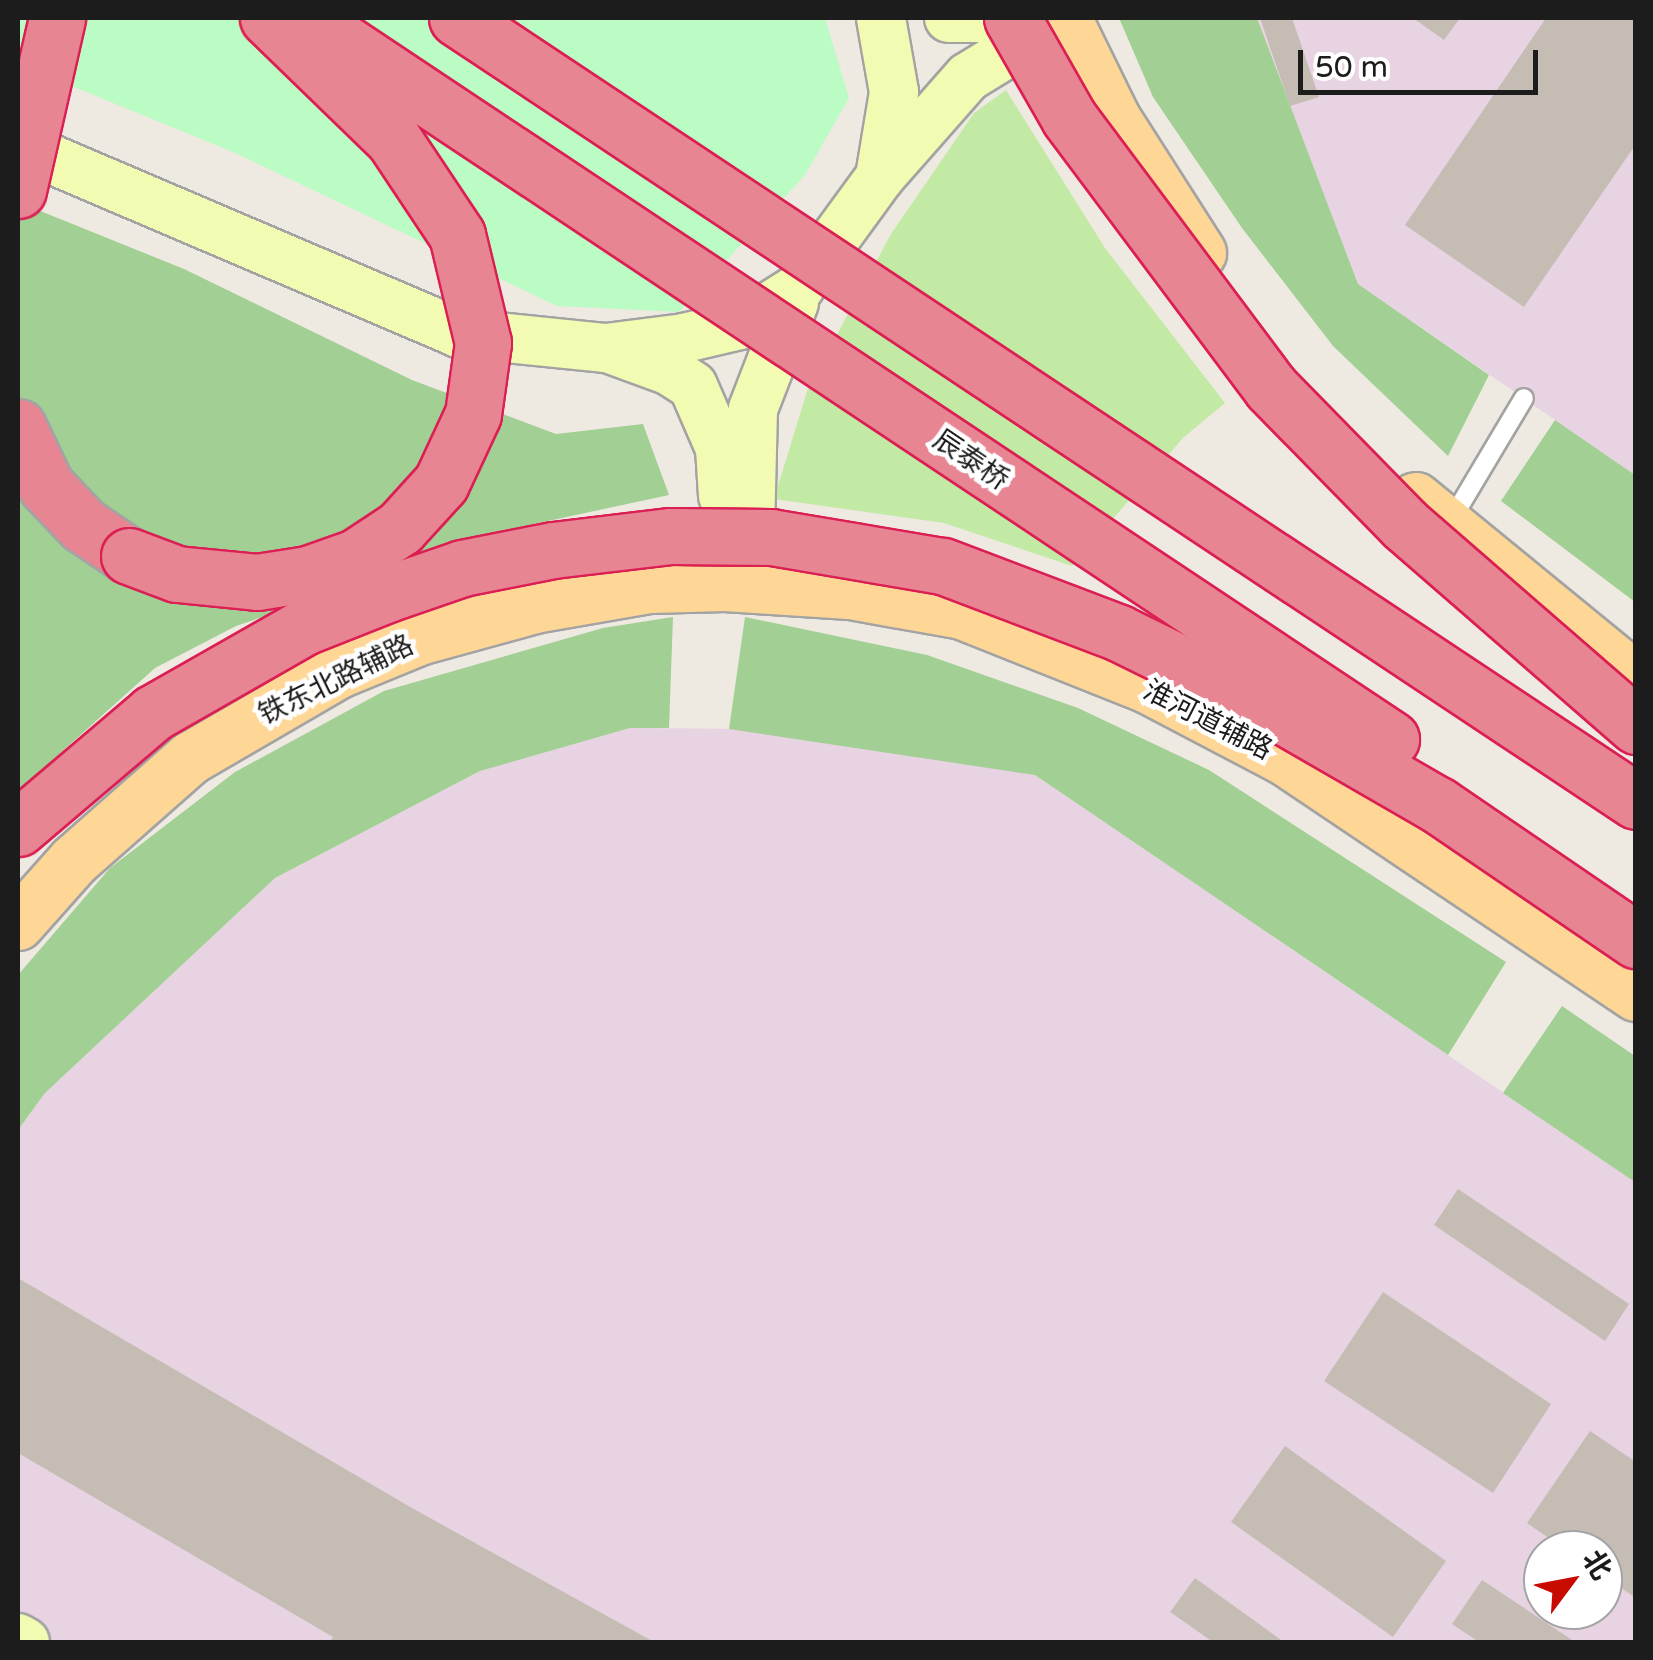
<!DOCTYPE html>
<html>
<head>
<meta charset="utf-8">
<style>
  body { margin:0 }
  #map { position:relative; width:1653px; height:1660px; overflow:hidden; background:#eeeae1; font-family:"Varela Round","Noto Sans SC",sans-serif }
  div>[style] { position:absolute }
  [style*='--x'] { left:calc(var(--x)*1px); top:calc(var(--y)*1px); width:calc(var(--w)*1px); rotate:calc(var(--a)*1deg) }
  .industrial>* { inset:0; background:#e7d3e2 }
  .grass>* { inset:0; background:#c3eaa5 }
  .forest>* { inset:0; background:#a2cf94 }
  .park>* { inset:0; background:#bbfbc4 }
  .building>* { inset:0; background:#c5bdb4 }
  .roads { filter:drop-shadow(2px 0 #a3a3a3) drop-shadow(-2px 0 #a3a3a3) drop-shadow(0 2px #a3a3a3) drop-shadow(0 -2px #a3a3a3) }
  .lane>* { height:18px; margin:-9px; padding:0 9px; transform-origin:9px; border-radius:9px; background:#fff }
  .secondary>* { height:48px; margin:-24px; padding:0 24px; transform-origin:24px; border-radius:24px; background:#f3fbb2 }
  .primary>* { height:52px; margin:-26px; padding:0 26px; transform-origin:26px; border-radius:26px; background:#fed796 }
  .highway>* { height:55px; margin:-27.5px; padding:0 27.5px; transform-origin:27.5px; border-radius:27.5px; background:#e88592 }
  .bridges { filter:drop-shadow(2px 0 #db1f54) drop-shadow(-2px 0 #db1f54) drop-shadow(0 2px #db1f54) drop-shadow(0 -2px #db1f54) }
  .highway-bridge>* { height:55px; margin:-27.5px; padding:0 27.5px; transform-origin:27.5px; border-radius:27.5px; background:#e88592 }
  span { translate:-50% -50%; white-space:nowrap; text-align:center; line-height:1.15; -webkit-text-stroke:9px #fff; paint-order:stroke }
  .street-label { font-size:28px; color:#1c1c1c }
  .frame { position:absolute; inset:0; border:20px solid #1c1c1c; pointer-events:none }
  .north { position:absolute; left:1523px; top:1530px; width:100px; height:100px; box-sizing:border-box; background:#fff; border:2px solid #a4a4a4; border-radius:50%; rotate:58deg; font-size:28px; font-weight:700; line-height:40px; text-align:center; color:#1c1c1c }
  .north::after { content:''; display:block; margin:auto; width:35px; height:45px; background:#c80b00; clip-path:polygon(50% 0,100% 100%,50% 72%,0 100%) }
  .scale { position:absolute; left:1298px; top:50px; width:240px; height:45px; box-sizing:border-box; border:5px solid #1c1c1c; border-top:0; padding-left:12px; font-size:30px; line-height:35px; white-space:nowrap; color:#1c1c1c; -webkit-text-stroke:8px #fff; paint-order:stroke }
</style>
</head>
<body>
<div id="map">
  <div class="industrial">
    <i style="clip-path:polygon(1257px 18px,1635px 18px,1635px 475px,1358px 284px)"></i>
    <i style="clip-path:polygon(evenodd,630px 728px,762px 729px,1035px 775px,1635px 1182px,1635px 1642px,18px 1642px,18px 1130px,45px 1093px,275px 878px,480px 771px,630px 728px,1543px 1550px,1603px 1550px,1603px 1610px,1543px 1610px,1543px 1550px)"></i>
  </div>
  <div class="grass">
    <i style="clip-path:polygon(1006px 90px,1105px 248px,1225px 403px,1183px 438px,1072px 566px,944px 523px,774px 499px,808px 388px,891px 234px,974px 113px)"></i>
  </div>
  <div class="forest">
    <i style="clip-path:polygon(1119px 18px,1257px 18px,1358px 284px,1489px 375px,1448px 456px,1333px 346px,1242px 228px,1153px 97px)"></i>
    <i style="clip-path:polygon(18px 202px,184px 269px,412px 380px,556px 434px,643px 424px,669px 495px,534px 524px,236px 626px,155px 668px,18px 791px)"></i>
    <i style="clip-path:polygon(1555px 420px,1635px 475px,1635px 602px,1501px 501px)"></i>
    <i style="clip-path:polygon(673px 617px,669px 728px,630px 728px,480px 771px,275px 878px,45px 1093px,18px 1130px,18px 975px,110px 868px,235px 772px,384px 691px,603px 628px)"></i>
    <i style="clip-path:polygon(745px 617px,927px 655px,1078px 708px,1209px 770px,1506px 962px,1448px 1055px,1035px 775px,729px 729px)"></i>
    <i style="clip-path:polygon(1562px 1006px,1635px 1056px,1635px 1182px,1503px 1093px)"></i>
  </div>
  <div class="park">
    <i style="clip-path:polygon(18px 18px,825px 18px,849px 98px,805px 175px,679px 312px,557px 306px,235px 153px,18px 64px)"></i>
  </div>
  <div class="building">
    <i style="clip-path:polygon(1260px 18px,1292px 18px,1319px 97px,1290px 106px)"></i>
    <i style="clip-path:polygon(1413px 18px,1460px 18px,1444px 40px)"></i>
    <i style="clip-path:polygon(1546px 18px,1636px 18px,1636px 144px,1524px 307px,1405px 225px)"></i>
    <i style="clip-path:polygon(1458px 1189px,1629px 1304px,1605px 1341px,1434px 1225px)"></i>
    <i style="clip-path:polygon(18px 1278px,412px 1508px,654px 1642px,330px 1642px,333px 1637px,18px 1453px)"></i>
    <i style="clip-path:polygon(1383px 1292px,1551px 1404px,1493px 1493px,1324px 1381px)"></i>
    <i style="clip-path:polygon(1590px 1431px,1636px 1462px,1636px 1598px,1603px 1576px,1603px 1550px,1566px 1550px,1527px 1523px)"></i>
    <i style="clip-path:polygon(1285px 1446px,1446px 1561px,1393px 1637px,1231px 1522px)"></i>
    <i style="clip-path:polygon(1195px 1578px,1284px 1642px,1213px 1642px,1170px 1612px)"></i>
    <i style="clip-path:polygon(1482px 1580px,1575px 1642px,1479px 1642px,1452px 1624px)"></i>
  </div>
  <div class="roads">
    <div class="lane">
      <i style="--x:1450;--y:522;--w:144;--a:-59.2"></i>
    </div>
    <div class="secondary">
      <i style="--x:949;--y:18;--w:51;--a:0"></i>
      <i style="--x:18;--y:145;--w:478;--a:23.1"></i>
      <i style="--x:458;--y:333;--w:149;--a:5.8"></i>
      <i style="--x:606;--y:348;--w:79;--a:-7.3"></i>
      <i style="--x:684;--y:338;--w:57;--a:-13.1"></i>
      <i style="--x:740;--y:325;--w:70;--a:-32.1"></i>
      <i style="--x:799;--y:288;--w:137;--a:-53.9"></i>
      <i style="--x:880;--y:177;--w:86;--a:-80.6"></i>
      <i style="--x:894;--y:92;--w:75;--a:-100"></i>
      <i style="--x:880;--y:177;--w:133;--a:-48.7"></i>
      <i style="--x:968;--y:77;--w:103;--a:-31.5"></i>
      <i style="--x:610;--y:349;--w:64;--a:20.1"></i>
      <i style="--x:670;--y:371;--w:27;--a:33"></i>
      <i style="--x:693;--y:386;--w:68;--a:66.5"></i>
      <i style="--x:720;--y:448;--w:48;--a:86.4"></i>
      <i style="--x:749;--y:573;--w:164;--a:-88.6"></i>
      <i style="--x:753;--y:409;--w:114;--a:-68.9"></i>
      <i style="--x:18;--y:1638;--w:8;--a:30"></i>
    </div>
    <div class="primary">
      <i style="--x:1065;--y:18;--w:114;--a:63.9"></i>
      <i style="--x:1115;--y:120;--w:158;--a:57.4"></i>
      <i style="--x:1416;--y:499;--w:284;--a:39.3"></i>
      <i style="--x:18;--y:924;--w:84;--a:-48.4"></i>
      <i style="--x:74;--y:861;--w:156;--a:-41.4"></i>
      <i style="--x:191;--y:758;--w:171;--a:-30.2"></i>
      <i style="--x:339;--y:672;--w:87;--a:-22.4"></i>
      <i style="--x:419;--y:639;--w:120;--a:-15.4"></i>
      <i style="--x:535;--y:607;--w:117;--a:-9.9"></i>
      <i style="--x:650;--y:587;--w:75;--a:-1.5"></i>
      <i style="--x:725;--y:585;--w:125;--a:3.7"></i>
      <i style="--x:850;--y:593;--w:114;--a:10.1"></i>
      <i style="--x:962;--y:613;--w:200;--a:21.7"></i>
      <i style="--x:1148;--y:687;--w:155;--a:27.7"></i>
      <i style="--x:1285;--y:759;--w:423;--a:33.9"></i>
    </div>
    <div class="highway">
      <i style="--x:18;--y:427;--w:65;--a:64.6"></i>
      <i style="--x:46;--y:486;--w:54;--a:46.5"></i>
      <i style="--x:83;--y:525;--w:55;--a:34"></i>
    </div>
  </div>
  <div class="bridges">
    <div class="highway-bridge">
      <i style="--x:307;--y:18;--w:1302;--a:33.63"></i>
      <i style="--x:457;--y:18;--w:1415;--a:33.59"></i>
      <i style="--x:1012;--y:18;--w:115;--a:60.3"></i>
      <i style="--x:1069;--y:118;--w:337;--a:53.2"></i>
      <i style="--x:1271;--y:388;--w:190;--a:45.6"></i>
      <i style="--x:1404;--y:524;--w:308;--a:41"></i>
      <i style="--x:18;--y:190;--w:176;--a:-77.2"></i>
      <i style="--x:129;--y:556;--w:51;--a:20.6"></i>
      <i style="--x:177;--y:574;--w:80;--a:5.7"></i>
      <i style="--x:257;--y:582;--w:52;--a:-8.9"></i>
      <i style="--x:308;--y:574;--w:51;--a:-19.5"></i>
      <i style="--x:356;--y:557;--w:53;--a:-33.4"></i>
      <i style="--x:400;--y:528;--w:61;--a:-47.7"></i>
      <i style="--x:441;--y:483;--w:76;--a:-65.1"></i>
      <i style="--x:473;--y:414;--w:72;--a:-82"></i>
      <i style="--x:483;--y:343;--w:111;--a:-103.5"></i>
      <i style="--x:457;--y:235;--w:115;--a:-123.7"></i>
      <i style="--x:393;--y:139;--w:174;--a:-135.9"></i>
      <i style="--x:18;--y:828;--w:177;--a:-40.4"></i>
      <i style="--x:153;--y:713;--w:174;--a:-29.7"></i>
      <i style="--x:304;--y:627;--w:89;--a:-21.7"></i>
      <i style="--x:387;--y:594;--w:79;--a:-19.1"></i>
      <i style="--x:462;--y:568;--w:93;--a:-11.2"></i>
      <i style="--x:553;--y:550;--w:119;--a:-6.8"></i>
      <i style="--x:671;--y:536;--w:100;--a:0.6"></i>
      <i style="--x:771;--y:537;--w:174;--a:9.6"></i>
      <i style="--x:943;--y:566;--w:188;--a:20.8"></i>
      <i style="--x:1119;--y:633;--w:158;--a:26.2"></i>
      <i style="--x:1261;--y:703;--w:204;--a:30"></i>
      <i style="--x:1438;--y:805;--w:240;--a:34.3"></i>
    </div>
  </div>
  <div class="street-label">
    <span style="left:971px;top:460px;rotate:34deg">辰泰桥</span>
    <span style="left:336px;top:680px;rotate:-26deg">铁东北路辅路</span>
    <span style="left:1208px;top:720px;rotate:27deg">淮河道辅路</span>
  </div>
  <div class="frame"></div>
  <div class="north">北</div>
  <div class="scale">50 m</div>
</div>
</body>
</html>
